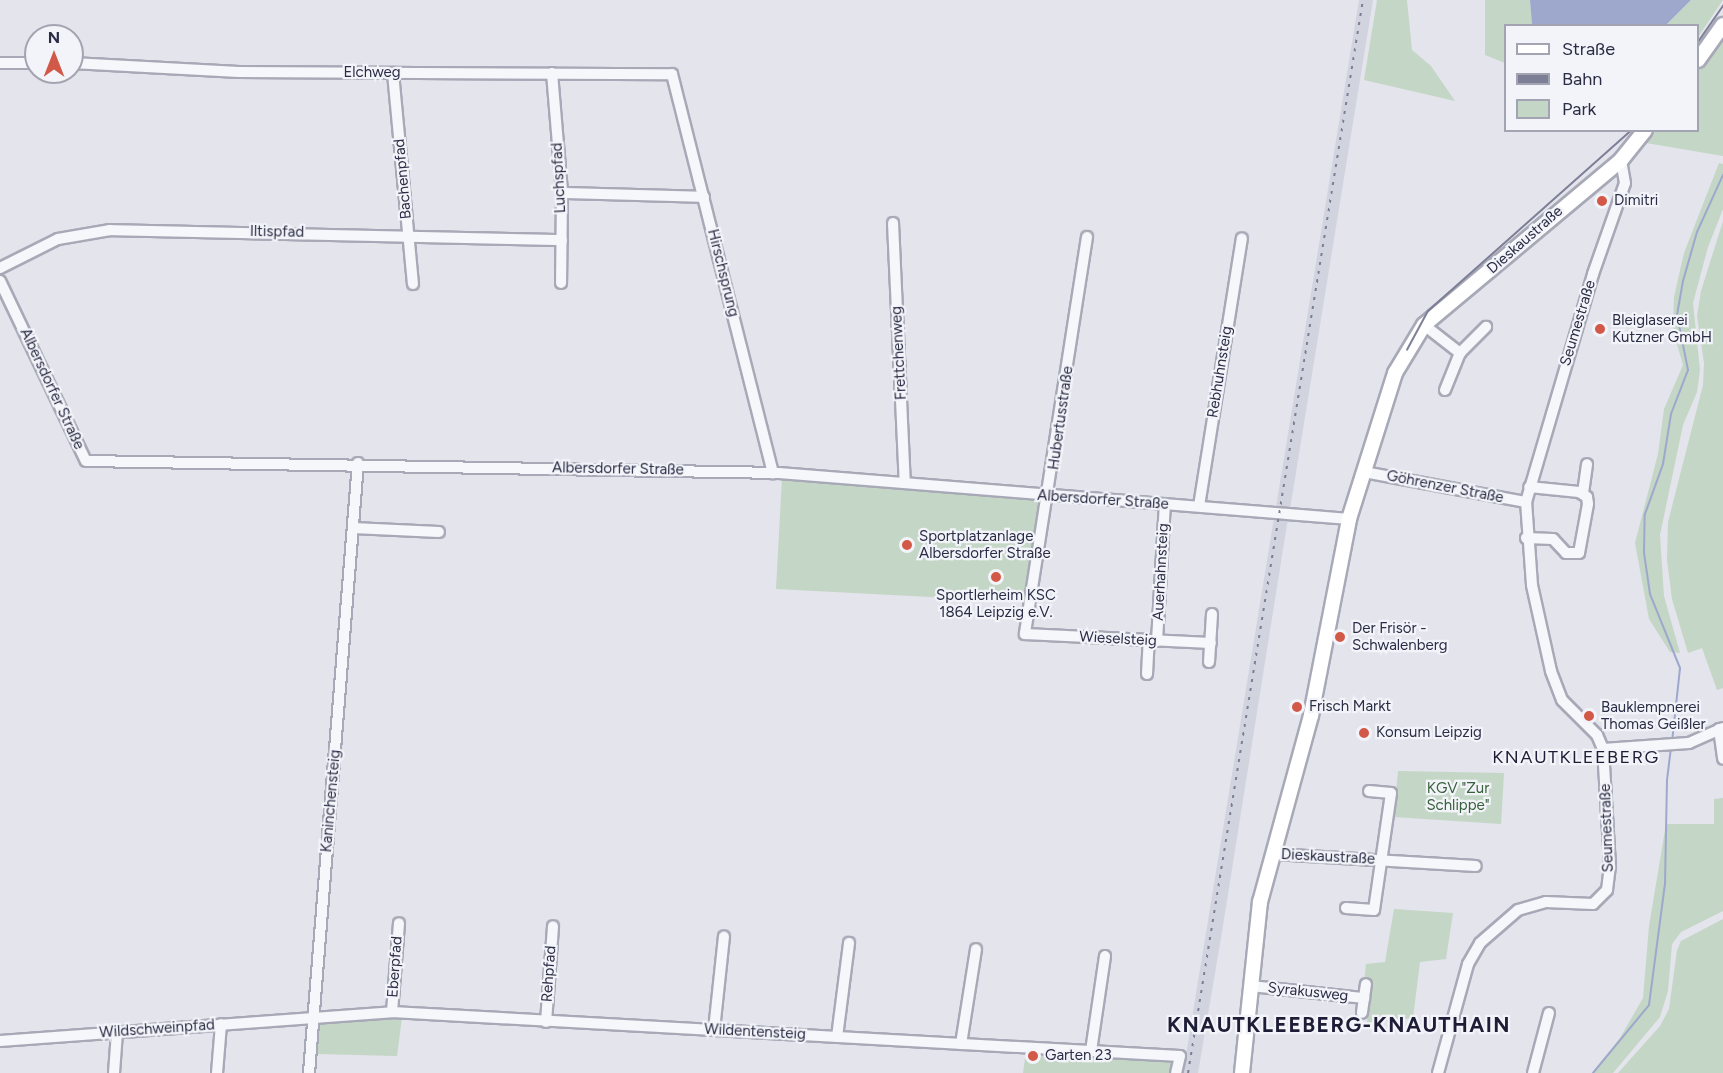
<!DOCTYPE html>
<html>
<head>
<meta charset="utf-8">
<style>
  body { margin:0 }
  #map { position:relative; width:1723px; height:1073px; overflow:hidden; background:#e3e4ec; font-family:Figtree,sans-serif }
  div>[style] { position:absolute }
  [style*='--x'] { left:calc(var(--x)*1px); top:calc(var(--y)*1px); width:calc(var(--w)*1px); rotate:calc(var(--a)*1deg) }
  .built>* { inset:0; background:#d1d3de }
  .green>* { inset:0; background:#c4d6c5 }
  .water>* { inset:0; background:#9ea8cc }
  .stream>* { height:2px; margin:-1px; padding:0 1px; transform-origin:1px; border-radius:1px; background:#9ea8cc }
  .roads { filter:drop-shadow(2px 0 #a8a9b7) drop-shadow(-2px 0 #a8a9b7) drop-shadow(0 2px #a8a9b7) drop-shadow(0 -2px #a8a9b7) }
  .minor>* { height:10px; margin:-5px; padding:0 5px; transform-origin:5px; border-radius:5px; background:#f6f7fa }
  .major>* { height:14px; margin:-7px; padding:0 7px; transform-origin:7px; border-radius:7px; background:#fff }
  .tram>* { height:1.5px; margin:-0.75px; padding:0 0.75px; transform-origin:0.75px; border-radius:0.75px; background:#7c7f96 }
  .rail>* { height:2px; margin-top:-1px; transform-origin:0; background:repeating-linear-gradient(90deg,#7c7f96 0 3px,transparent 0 9px) }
  .dots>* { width:16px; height:16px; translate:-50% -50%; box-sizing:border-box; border:3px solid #f3f4f9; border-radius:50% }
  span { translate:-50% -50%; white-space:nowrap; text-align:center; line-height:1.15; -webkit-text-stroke:4.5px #f3f4f9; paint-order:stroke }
  .street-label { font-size:15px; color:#2a2d45 }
  .poi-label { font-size:15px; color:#2a2d45 }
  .left { translate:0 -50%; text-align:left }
  .park-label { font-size:15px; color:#37613b }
  .quarter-label { font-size:18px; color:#1d1e36; letter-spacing:1.5px }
  .district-label { font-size:21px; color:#1d1e36; font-weight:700; letter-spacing:1.5px }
  .legend { position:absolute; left:1504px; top:24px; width:195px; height:108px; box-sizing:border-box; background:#f3f4f9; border:2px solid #a3a4b1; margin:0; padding:8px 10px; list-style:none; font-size:18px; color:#2a2d45 }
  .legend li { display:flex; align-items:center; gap:12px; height:30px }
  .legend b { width:30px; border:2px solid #a3a4b1 }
  .north { position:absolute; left:24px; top:24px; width:60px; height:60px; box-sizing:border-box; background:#f3f4f9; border:2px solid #a3a4b1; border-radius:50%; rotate:0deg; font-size:16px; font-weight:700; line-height:24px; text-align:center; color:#2a2d45 }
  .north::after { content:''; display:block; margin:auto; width:21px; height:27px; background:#d25847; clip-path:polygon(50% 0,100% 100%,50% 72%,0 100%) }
</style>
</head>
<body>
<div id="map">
  <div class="built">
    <i style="clip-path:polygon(1359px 0,1373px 0,1290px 509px,1276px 507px)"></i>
    <i style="clip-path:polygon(1274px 518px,1288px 518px,1221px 938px,1198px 1073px,1183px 1073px)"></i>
  </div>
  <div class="green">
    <i style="clip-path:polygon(1377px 0,1407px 0,1412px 50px,1431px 66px,1455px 101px,1364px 80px)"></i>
    <i style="clip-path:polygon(1485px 0,1530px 0,1532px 25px,1506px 26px,1505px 63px,1485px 55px)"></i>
    <i style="clip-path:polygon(1691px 0,1723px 0,1698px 37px,1698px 26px,1665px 26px)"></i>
    <i style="clip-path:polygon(1723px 36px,1723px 156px,1646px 143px,1655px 131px,1698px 130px,1698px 71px)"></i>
    <i style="clip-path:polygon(1719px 163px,1723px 164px,1723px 209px,1708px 247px,1693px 303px,1700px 370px,1697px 392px,1683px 425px,1660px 535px,1664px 596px,1680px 653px,1670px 652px,1649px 619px,1635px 543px,1658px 454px,1664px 409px,1683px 365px,1673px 331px,1674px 297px,1684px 253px)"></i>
    <i style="clip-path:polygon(1723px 221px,1723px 688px,1717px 690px,1702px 648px,1688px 653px,1672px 599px,1667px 560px,1668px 522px,1703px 385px,1704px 363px,1697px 316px,1701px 291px)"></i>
    <i style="clip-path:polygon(782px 478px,1044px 501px,1026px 602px,776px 589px)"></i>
    <i style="clip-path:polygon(1398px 771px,1504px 773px,1501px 824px,1394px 817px)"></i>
    <i style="clip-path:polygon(1723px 798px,1723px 911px,1681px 932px,1672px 944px,1668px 991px,1660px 1017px,1613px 1073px,1592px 1073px,1620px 1038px,1643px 998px,1649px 926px,1666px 824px,1714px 824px,1714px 799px)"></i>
    <i style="clip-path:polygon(1394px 909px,1453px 913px,1446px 959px,1420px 962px,1413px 1018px,1367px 1023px,1372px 985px,1364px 982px,1366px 964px,1385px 962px)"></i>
    <i style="clip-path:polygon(1723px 919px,1723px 1073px,1618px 1073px,1660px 1026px,1669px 1009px,1677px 950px,1681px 941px)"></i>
    <i style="clip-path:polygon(402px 1017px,397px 1056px,317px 1054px,317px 1021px)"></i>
    <i style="clip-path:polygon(1026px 1051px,1175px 1059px,1173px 1073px,1023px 1073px)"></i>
  </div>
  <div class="water">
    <i style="clip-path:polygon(1530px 0,1691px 0,1665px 26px,1532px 25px)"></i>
  </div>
  <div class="stream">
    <i style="--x:1672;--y:742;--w:74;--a:-83.8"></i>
    <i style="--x:1680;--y:668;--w:80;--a:-112.1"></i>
    <i style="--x:1650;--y:594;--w:41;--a:-98.3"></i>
    <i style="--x:1644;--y:553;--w:39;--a:-89"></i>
    <i style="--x:1645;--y:514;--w:53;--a:-70.2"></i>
    <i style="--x:1663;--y:464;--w:51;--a:-80.9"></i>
    <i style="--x:1671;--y:414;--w:47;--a:-68.9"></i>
    <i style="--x:1688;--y:370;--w:56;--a:-101.3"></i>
    <i style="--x:1677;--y:315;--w:35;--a:-80"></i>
    <i style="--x:1683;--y:281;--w:51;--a:-74.1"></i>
    <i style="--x:1697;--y:232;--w:63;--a:-65.5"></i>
    <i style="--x:1593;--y:1073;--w:88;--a:-50.5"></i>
    <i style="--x:1649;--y:1005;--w:122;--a:-82.5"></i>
    <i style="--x:1665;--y:884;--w:104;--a:-88.9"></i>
    <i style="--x:1667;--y:780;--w:33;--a:-83"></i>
  </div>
  <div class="roads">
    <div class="minor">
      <i style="--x:0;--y:63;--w:36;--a:0"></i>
      <i style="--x:72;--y:63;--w:167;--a:3.1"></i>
      <i style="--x:239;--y:72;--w:433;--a:0.3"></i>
      <i style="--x:672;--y:74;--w:412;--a:75.8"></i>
      <i style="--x:393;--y:73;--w:212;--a:84.6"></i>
      <i style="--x:552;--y:73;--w:120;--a:85.2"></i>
      <i style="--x:562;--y:193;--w:90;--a:90.6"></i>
      <i style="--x:562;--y:193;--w:142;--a:1.6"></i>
      <i style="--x:893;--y:223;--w:260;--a:87.4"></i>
      <i style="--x:1087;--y:237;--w:402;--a:98.9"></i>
      <i style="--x:1025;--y:634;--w:186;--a:2.8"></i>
      <i style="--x:0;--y:268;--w:65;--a:-26.6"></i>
      <i style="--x:58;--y:239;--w:53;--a:-9.8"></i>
      <i style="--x:110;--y:230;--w:452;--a:1.3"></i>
      <i style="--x:0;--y:281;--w:199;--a:64.5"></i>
      <i style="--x:86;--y:461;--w:693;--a:0.99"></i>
      <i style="--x:779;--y:473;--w:572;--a:4.61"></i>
      <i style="--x:1424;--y:325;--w:46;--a:37.9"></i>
      <i style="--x:1445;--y:390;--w:40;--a:-68"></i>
      <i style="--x:1460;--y:353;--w:37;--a:-45"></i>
      <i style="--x:1364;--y:472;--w:165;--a:10.5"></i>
      <i style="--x:1583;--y:493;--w:29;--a:-82"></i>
      <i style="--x:1199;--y:506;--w:271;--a:-80.9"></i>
      <i style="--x:353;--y:528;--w:86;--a:2.7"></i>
      <i style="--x:1526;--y:538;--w:27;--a:2"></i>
      <i style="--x:1553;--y:539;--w:19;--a:47"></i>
      <i style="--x:1566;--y:553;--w:13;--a:0"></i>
      <i style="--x:1579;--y:553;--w:50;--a:-79.6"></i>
      <i style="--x:1588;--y:504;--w:7;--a:-98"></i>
      <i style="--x:1587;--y:497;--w:9;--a:-148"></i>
      <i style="--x:1579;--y:492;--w:50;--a:-174.3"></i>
      <i style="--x:1157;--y:641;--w:137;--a:-86.7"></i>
      <i style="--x:1209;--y:662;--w:48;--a:-86.4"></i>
      <i style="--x:1147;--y:674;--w:34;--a:-87"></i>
      <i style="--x:1719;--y:729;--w:30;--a:82"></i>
      <i style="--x:1603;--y:749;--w:86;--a:-4"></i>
      <i style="--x:1689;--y:743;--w:37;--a:-24"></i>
      <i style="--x:1273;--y:854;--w:203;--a:3.4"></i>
      <i style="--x:1346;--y:908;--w:28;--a:4"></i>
      <i style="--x:1374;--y:910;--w:118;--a:-81.7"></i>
      <i style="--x:1391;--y:793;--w:22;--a:-175"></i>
      <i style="--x:1251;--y:986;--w:114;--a:6.1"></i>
      <i style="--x:1364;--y:998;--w:15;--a:98"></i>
      <i style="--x:1364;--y:998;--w:14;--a:-82"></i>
      <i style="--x:392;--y:1012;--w:89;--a:-85.5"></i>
      <i style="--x:546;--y:1022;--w:96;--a:-85.8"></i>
      <i style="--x:714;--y:1030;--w:94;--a:-83.9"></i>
      <i style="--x:837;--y:1037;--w:95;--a:-82.7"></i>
      <i style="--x:0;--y:1041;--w:393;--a:-4.2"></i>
      <i style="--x:392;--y:1012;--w:789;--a:3.2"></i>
      <i style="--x:1180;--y:1056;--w:17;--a:103"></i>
      <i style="--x:961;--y:1044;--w:96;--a:-81"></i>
      <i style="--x:1091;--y:1051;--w:96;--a:-81.6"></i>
      <i style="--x:114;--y:1073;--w:41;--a:-85.8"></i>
      <i style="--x:217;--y:1073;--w:49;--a:-85.3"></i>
      <i style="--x:309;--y:1073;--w:612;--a:-85.41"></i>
      <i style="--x:1438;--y:1073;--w:113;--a:-74.6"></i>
      <i style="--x:1468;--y:964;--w:24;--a:-60"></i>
      <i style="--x:1480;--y:943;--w:50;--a:-41"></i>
      <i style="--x:1518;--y:910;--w:29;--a:-16"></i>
      <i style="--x:1546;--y:902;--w:47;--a:2.4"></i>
      <i style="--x:1593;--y:904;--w:20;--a:-45"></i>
      <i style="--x:1607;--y:890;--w:24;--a:-83"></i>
      <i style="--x:1610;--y:866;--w:117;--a:-93.4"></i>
      <i style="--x:1603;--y:749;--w:15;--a:-113"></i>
      <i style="--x:1597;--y:735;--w:49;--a:-135"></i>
      <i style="--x:1562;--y:700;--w:31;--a:-111"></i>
      <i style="--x:1551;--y:671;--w:88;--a:-102.5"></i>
      <i style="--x:1532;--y:585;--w:83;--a:-94.1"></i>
      <i style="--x:1526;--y:502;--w:238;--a:-73.6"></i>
      <i style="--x:1593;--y:274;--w:96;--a:-70.6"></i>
      <i style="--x:1625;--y:183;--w:23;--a:-100"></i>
      <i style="--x:1533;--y:1073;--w:62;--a:-75.1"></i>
    </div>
    <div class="major">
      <i style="--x:1698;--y:60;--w:43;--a:-54.5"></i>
      <i style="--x:1242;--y:1073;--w:172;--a:-84"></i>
      <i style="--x:1260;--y:902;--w:194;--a:-74.7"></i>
      <i style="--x:1311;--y:715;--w:200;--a:-79"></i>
      <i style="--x:1349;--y:519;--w:153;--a:-72.5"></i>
      <i style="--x:1395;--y:373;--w:56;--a:-58.9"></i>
      <i style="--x:1424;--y:325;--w:257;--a:-39.9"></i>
      <i style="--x:1621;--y:160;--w:38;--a:-51"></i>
    </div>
  </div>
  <div class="tram">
    <i style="--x:1698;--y:42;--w:44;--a:-55.2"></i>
    <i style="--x:1407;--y:350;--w:44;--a:-61.7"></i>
    <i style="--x:1428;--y:311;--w:273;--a:-41.6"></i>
  </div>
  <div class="rail">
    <i style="--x:1188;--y:1073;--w:1087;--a:-80.74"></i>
  </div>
  <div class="dots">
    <i style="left:1602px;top:201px;background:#d25847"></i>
    <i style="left:1600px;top:329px;background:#d25847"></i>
    <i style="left:907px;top:545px;background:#d25847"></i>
    <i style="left:996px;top:577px;background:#d25847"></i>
    <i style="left:1340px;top:637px;background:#d25847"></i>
    <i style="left:1297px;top:707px;background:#d25847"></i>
    <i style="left:1589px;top:716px;background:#d25847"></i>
    <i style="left:1364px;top:733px;background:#d25847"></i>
    <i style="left:1033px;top:1056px;background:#d25847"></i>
  </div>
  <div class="street-label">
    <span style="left:372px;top:73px">Elchweg</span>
    <span style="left:559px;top:178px;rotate:-93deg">Luchspfad</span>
    <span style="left:403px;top:179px;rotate:-95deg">Bachenpfad</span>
    <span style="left:277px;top:232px;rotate:1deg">Iltispfad</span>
    <span style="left:1525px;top:240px;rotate:-41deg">Dieskaustraße</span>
    <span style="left:723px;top:273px;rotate:76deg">Hirschsprung</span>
    <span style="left:1578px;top:323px;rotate:-73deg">Seumestraße</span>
    <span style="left:899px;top:353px;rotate:-93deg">Frettchenweg</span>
    <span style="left:1220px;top:372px;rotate:-81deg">Rebhuhnsteig</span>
    <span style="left:52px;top:389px;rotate:65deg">Albersdorfer Straße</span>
    <span style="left:1061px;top:418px;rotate:-82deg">Hubertusstraße</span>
    <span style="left:618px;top:469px;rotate:1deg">Albersdorfer Straße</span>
    <span style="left:1445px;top:487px;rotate:11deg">Göhrenzer Straße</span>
    <span style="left:1103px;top:500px;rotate:4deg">Albersdorfer Straße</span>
    <span style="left:1161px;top:572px;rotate:-87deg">Auerhahnsteig</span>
    <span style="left:1118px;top:639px;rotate:3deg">Wieselsteig</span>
    <span style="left:331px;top:801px;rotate:-85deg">Kaninchensteig</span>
    <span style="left:1607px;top:828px;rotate:-92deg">Seumestraße</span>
    <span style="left:1328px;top:857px;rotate:3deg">Dieskaustraße</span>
    <span style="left:395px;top:967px;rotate:-86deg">Eberpfad</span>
    <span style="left:549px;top:974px;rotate:-86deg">Rehpfad</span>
    <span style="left:1308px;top:992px;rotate:6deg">Syrakusweg</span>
    <span style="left:157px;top:1029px;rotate:-4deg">Wildschweinpfad</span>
    <span style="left:755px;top:1032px;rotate:3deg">Wildentensteig</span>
  </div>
  <div class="poi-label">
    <span class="left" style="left:1614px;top:201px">Dimitri</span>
    <span class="left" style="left:1612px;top:329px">Bleiglaserei<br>Kutzner GmbH</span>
    <span class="left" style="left:919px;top:545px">Sportplatzanlage<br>Albersdorfer Straße</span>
    <span style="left:996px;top:604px">Sportlerheim KSC<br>1864 Leipzig e.V.</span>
    <span class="left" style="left:1352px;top:637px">Der Frisör -<br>Schwalenberg</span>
    <span class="left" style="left:1309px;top:707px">Frisch Markt</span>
    <span class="left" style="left:1601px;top:716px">Bauklempnerei<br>Thomas Geißler</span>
    <span class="left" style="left:1376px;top:733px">Konsum Leipzig</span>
    <span class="left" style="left:1045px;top:1056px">Garten 23</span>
  </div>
  <div class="park-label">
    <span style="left:1458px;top:797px">KGV "Zur<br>Schlippe"</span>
  </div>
  <div class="quarter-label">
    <span style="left:1576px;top:757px">KNAUTKLEEBERG</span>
  </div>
  <div class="district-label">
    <span style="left:1339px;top:1025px">KNAUTKLEEBERG-KNAUTHAIN</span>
  </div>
  <ul class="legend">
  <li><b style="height:8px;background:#fff"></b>Straße</li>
  <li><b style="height:8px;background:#7c7f96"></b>Bahn</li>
  <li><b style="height:16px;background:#c4d6c5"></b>Park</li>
  </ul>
  <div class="north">N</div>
</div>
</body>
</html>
